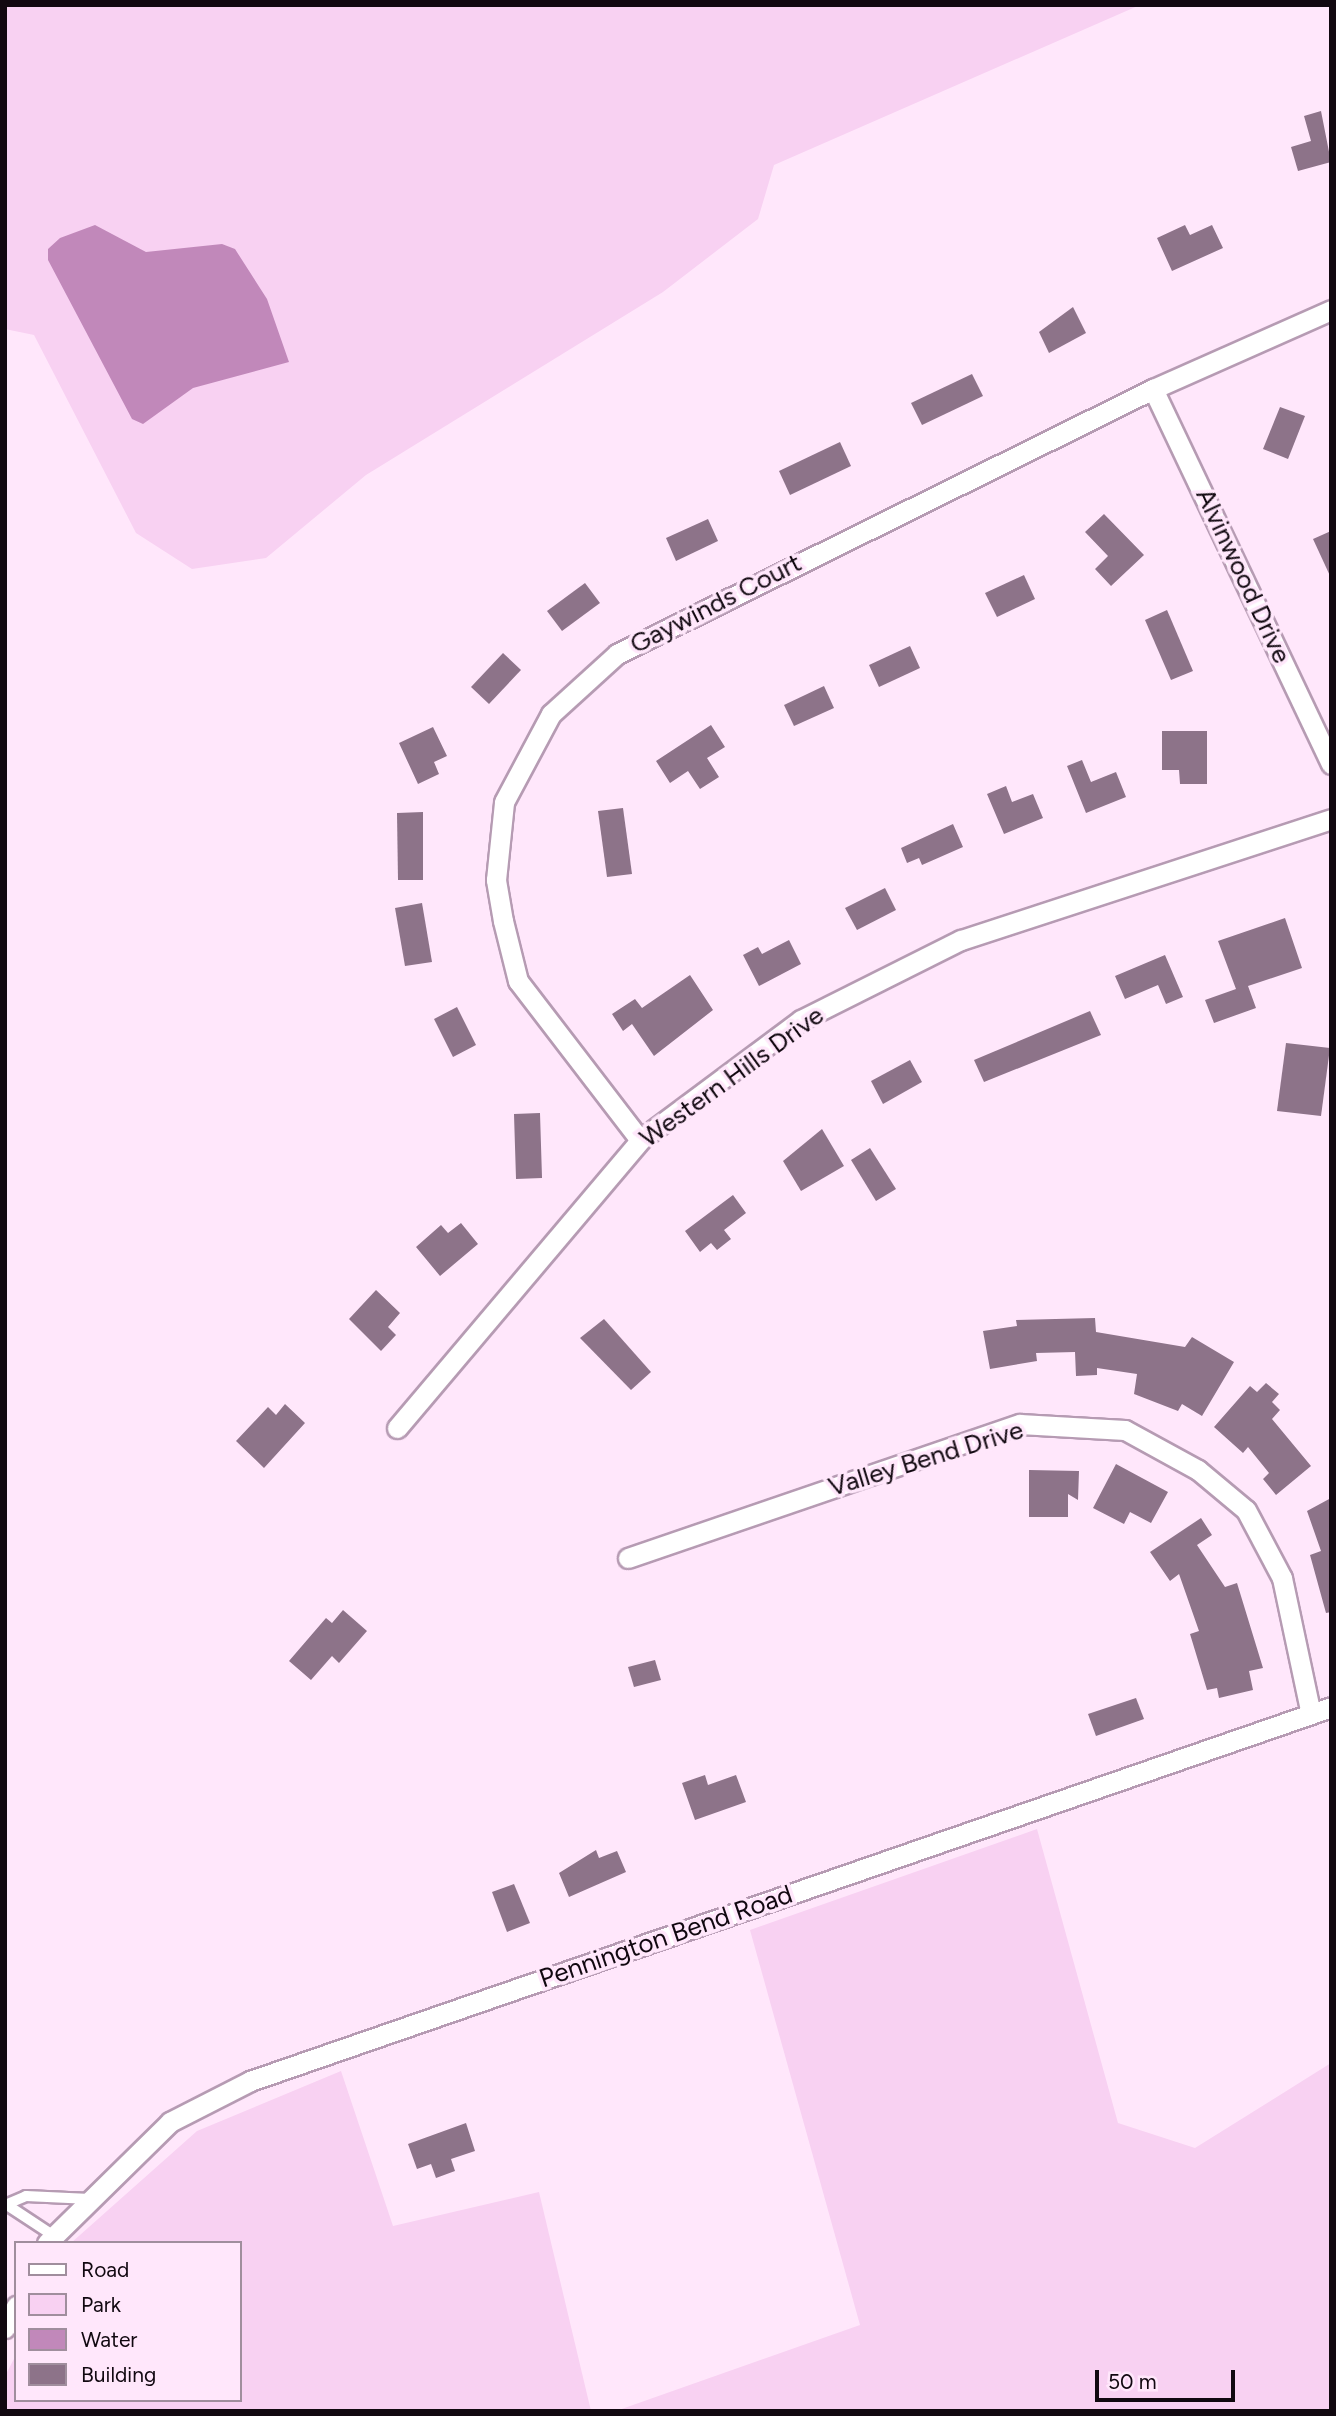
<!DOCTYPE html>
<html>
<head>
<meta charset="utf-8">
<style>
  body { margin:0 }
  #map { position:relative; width:1336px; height:2416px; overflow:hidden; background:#ffe7fb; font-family:Figtree,sans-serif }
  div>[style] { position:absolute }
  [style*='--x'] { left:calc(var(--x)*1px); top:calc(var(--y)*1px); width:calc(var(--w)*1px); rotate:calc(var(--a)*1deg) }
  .green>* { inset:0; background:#f8d1f2 }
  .water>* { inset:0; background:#c188ba }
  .building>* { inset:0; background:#8d7389 }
  .roads { filter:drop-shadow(2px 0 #b69bb3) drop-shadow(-2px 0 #b69bb3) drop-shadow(0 2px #b69bb3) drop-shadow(0 -2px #b69bb3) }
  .lane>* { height:10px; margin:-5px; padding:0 5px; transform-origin:5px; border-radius:5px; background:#fff }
  .street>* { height:19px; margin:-9.5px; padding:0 9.5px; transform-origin:9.5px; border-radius:9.5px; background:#fff }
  span { translate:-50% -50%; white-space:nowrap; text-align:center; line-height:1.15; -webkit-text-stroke:7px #ffe7fb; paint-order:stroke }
  .street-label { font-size:26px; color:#110810 }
  .frame { position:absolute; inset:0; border:7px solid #110810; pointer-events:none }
  .legend { position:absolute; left:14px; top:2241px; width:228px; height:161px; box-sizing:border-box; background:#ffe7fb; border:2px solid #a08e9d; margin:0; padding:9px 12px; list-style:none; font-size:21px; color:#110810 }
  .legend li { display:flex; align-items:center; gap:14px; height:35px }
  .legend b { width:35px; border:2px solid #a08e9d }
  .scale { position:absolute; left:1095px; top:2370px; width:140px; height:32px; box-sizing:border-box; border:4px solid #110810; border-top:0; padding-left:9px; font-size:21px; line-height:24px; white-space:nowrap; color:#110810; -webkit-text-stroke:5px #ffe7fb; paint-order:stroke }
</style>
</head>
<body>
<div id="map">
  <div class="green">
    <i style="clip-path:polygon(5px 5px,1140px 5px,774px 165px,758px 219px,663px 292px,366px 475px,266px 558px,192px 569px,136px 533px,34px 335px,5px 329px)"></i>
    <i style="clip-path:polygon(1037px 1829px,1118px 2123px,1195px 2148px,1331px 2063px,1331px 2411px,616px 2411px,860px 2325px,750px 1930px)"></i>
    <i style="clip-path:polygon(341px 2071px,393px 2226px,539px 2192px,591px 2411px,5px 2411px,5px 2376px,16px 2355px,16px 2400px,240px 2400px,240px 2243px,71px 2243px,197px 2131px)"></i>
  </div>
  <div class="water">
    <i style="clip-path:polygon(95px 225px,146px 252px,222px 244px,235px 249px,267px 299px,289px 362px,193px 388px,143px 424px,132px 419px,48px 260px,48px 249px,60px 238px)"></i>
  </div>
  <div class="building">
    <i style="clip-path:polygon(1321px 111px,1331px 162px,1298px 171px,1291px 147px,1311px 141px,1304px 116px)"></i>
    <i style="clip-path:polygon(1185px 225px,1190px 235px,1212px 225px,1223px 248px,1172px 271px,1157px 238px)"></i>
    <i style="clip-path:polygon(1073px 307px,1086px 333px,1049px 353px,1039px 332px)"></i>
    <i style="clip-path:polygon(972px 374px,983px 396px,922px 425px,911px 403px)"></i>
    <i style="clip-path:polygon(1280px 407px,1305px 416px,1288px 459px,1263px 449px)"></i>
    <i style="clip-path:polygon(840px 442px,851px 466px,790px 495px,779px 471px)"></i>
    <i style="clip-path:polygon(1104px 514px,1144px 555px,1111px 586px,1095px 569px,1108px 556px,1085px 532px)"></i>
    <i style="clip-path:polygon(708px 519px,718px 541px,676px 561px,666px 538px)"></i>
    <i style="clip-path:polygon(1331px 531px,1331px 578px,1313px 539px)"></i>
    <i style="clip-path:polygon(1024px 575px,1035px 599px,997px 617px,985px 593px)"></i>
    <i style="clip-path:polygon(585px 583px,600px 603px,562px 631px,547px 611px)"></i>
    <i style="clip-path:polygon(1167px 610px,1193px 671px,1171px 680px,1145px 620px)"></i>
    <i style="clip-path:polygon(910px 646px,920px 668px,879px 687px,869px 665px)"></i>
    <i style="clip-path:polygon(503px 653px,521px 670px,489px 704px,471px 687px)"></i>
    <i style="clip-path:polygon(824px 686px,834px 708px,794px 726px,784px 705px)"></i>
    <i style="clip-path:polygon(711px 725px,725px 747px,707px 758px,719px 777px,700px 789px,688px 771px,670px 783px,656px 761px)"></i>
    <i style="clip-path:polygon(433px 727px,447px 756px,434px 762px,439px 774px,418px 784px,399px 743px)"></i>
    <i style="clip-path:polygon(1162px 731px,1207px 731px,1207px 784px,1180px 784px,1179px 770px,1162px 770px)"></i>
    <i style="clip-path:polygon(1082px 760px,1091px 782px,1116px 772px,1126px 797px,1086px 813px,1067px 766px)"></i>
    <i style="clip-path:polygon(1006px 786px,1012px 802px,1033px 794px,1043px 818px,1004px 834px,987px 794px)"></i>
    <i style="clip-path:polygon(623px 808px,632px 874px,607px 877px,598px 811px)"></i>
    <i style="clip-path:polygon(423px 812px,423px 880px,398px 880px,397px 813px)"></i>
    <i style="clip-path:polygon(953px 824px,963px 847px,922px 865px,919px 858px,907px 863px,901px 848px)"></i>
    <i style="clip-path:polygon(885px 888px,896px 910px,857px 930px,845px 908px)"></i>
    <i style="clip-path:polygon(422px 903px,432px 962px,405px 966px,395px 908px)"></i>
    <i style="clip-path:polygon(1285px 918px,1302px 968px,1248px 986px,1256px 1008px,1214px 1023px,1205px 1000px,1236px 989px,1218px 941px)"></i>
    <i style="clip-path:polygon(789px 940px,801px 964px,759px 986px,743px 955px,758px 947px,762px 954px)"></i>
    <i style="clip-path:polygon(1165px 955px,1183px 997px,1166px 1004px,1158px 985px,1125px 999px,1115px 976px)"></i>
    <i style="clip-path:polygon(690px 975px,713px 1010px,654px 1056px,632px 1024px,623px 1031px,612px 1014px,635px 999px,642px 1008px)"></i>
    <i style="clip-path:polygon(457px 1007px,476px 1045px,453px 1057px,434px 1019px)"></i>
    <i style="clip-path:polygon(1090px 1011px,1101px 1035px,984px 1082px,974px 1060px)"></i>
    <i style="clip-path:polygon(1286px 1043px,1330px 1048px,1321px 1116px,1277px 1111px)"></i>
    <i style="clip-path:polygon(910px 1060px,922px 1082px,883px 1104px,871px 1081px)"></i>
    <i style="clip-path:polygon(540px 1113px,542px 1178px,516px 1179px,514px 1114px)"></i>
    <i style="clip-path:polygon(822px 1129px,844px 1166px,801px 1191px,783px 1161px)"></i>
    <i style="clip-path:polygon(870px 1148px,896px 1189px,876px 1201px,851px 1160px)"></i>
    <i style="clip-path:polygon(733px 1195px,746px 1213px,724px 1230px,731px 1239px,717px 1250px,711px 1243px,700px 1252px,685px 1231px)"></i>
    <i style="clip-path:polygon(461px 1223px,478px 1244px,440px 1276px,416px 1247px,441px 1225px,448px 1233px)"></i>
    <i style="clip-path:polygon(376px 1290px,400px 1313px,388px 1327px,396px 1335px,381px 1351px,349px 1319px)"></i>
    <i style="clip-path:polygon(1095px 1318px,1096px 1332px,1185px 1347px,1192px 1337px,1234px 1362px,1202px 1416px,1182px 1404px,1178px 1411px,1134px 1394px,1137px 1374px,1097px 1368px,1097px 1375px,1076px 1376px,1075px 1352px,1036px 1353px,1037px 1361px,990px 1369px,983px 1331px,1017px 1326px,1016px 1320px)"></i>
    <i style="clip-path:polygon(604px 1319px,651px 1372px,631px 1390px,580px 1338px)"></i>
    <i style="clip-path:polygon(1266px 1383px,1279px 1394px,1272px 1402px,1280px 1410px,1272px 1419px,1311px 1466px,1276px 1495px,1263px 1479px,1269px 1473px,1248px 1447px,1243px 1453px,1214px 1427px,1250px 1386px,1257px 1392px)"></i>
    <i style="clip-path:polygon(285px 1404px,305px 1423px,264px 1468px,236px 1441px,268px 1407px,276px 1415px)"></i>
    <i style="clip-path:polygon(1116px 1464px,1168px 1492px,1151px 1523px,1130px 1512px,1124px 1524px,1093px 1508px)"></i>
    <i style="clip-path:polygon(1029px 1470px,1079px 1471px,1078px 1500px,1068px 1494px,1068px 1517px,1029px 1517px)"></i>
    <i style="clip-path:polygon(1331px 1498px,1331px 1612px,1326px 1613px,1310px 1555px,1321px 1551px,1307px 1511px)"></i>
    <i style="clip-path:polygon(1201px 1518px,1212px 1535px,1197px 1545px,1225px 1587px,1237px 1583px,1263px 1668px,1249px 1671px,1253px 1690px,1219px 1698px,1217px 1688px,1207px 1690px,1190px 1634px,1199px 1631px,1179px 1574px,1170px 1581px,1150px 1552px)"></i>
    <i style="clip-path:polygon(343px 1610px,367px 1631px,339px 1663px,332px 1656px,311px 1680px,289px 1661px,326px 1618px,332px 1623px)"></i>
    <i style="clip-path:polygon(655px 1660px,661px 1680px,634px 1687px,628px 1667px)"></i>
    <i style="clip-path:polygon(1136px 1698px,1144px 1719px,1096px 1736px,1088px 1714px)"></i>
    <i style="clip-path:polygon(705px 1775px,708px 1785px,736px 1775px,746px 1802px,695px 1820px,682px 1783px)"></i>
    <i style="clip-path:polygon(596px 1850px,599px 1858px,617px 1851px,626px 1872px,569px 1897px,559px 1873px)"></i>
    <i style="clip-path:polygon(514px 1884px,530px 1923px,507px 1932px,492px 1892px)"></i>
    <i style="clip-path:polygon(466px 2123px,475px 2151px,451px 2159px,455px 2171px,436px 2178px,431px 2164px,417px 2169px,408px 2144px)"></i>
  </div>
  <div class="roads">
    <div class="lane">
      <i style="--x:5;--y:2205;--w:23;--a:-23"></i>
      <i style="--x:26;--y:2196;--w:64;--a:2.7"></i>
      <i style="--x:7;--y:2205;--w:53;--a:33.4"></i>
    </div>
    <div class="street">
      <i style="--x:1153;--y:389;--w:415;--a:64.6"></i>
      <i style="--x:640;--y:1140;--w:200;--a:-127.5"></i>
      <i style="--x:518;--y:981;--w:62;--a:-104"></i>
      <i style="--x:503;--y:921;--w:42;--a:-99.7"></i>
      <i style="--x:496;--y:880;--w:78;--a:-84.1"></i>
      <i style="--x:504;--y:802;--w:100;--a:-61.9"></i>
      <i style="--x:551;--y:714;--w:89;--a:-42.3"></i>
      <i style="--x:617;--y:654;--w:598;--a:-26.31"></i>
      <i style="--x:1153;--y:389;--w:195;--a:-23.9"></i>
      <i style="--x:397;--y:1428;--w:377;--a:-49.8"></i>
      <i style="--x:640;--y:1140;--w:201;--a:-36.7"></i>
      <i style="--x:801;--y:1020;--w:179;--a:-26.6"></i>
      <i style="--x:961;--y:940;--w:389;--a:-18.1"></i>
      <i style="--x:628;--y:1558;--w:414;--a:-18.9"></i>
      <i style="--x:1020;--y:1424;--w:105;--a:3.3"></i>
      <i style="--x:1125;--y:1430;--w:83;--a:28.7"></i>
      <i style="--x:1198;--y:1470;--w:62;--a:39.8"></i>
      <i style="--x:1246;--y:1510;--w:77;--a:62.1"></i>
      <i style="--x:1282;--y:1578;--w:139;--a:78"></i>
      <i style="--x:47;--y:2243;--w:173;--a:-44.5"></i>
      <i style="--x:170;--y:2122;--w:90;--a:-27.1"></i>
      <i style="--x:250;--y:2081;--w:1144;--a:-19.08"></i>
      <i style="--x:5;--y:2328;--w:25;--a:-63"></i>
    </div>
  </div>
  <div class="street-label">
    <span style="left:1243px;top:576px;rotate:65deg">Alvinwood Drive</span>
    <span style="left:716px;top:604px;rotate:-27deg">Gaywinds Court</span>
    <span style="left:732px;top:1077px;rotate:-36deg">Western Hills Drive</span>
    <span style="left:926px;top:1459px;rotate:-17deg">Valley Bend Drive</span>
    <span style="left:666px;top:1937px;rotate:-19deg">Pennington Bend Road</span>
  </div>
  <div class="frame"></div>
  <ul class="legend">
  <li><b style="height:9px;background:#fff"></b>Road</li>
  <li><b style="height:19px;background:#f8d1f2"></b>Park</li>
  <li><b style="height:19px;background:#c188ba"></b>Water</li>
  <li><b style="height:19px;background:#8d7389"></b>Building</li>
  </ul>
  <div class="scale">50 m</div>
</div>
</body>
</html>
